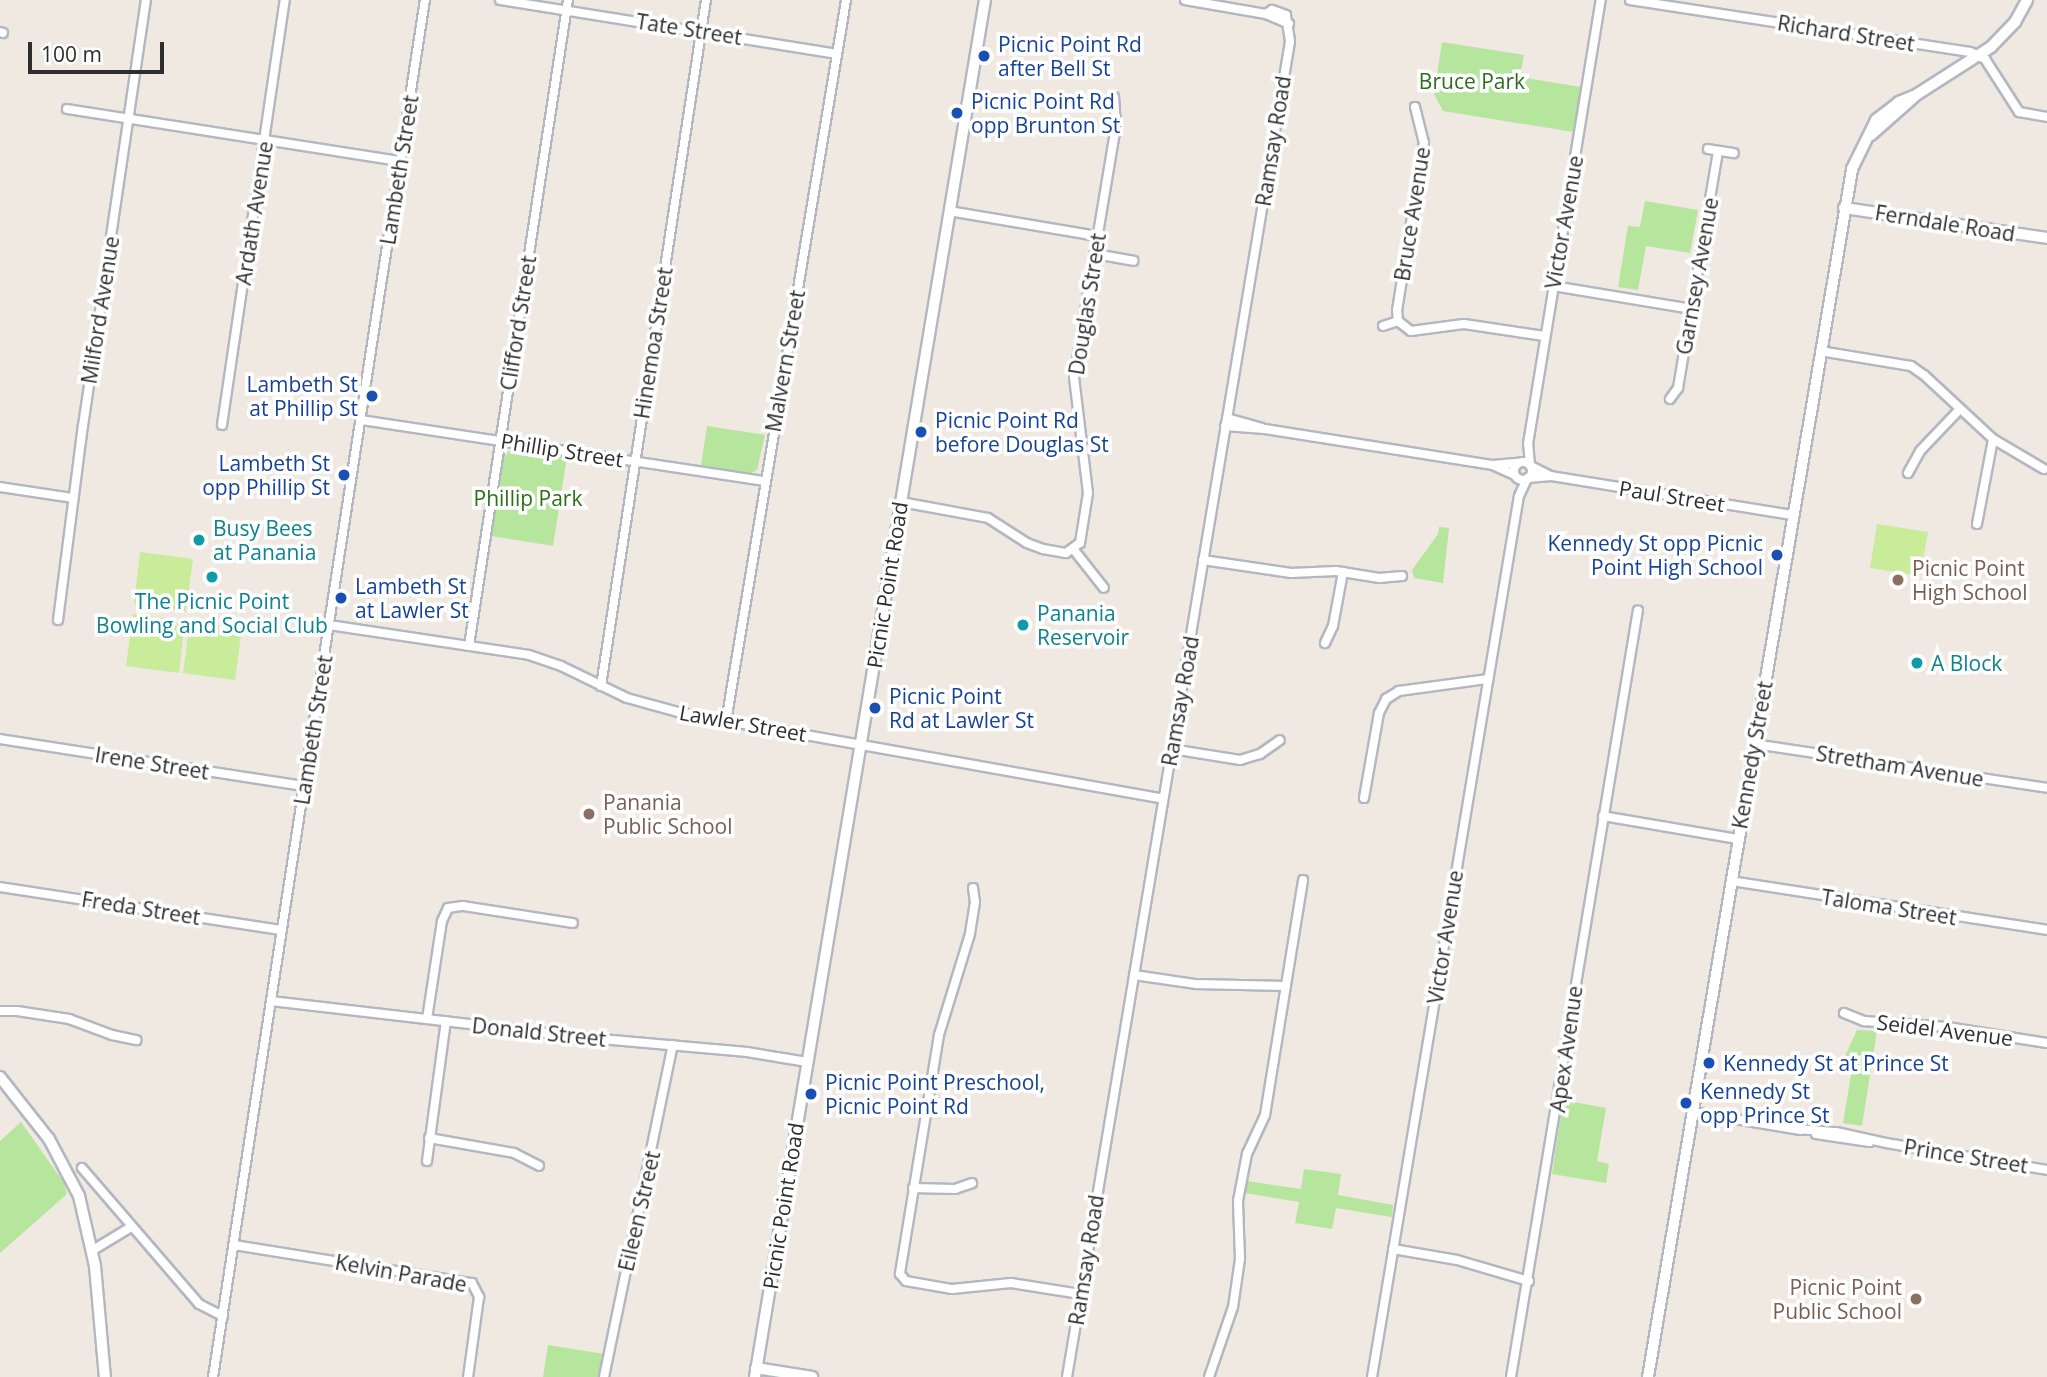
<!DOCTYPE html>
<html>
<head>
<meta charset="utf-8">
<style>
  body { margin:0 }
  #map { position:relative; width:2047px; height:1377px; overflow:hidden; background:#efe9e1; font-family:"Open Sans",sans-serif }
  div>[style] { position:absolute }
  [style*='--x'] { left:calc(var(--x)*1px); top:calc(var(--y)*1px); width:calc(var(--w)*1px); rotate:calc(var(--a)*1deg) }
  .green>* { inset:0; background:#b6e59e }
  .pitch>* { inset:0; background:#c9ec9a }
  .roads { filter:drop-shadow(2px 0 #b4b7c1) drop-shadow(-2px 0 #b4b7c1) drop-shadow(0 2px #b4b7c1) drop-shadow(0 -2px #b4b7c1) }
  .street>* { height:8px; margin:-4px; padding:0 4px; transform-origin:4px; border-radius:4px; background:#fff }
  .street>.ring { margin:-4px; padding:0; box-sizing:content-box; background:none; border:8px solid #fff; border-radius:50% }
  .secondary>* { height:10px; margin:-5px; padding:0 5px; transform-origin:5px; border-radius:5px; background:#fff }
  .dots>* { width:19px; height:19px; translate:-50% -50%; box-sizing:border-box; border:4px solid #fff; border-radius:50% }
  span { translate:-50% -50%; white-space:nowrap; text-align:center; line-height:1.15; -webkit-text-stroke:7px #fff; paint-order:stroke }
  .street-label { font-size:21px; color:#2e2e2e }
  .transit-label { font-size:21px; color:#164399 }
  .left { translate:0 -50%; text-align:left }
  .right { translate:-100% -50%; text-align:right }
  .park-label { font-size:21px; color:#2c6e1b }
  .culture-label { font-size:21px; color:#0d838f }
  .education-label { font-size:21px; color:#785e54 }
  .scale { position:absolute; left:28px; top:42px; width:136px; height:32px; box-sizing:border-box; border:4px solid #2e2e2e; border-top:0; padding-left:9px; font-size:21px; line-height:24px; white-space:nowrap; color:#2e2e2e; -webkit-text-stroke:5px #fff; paint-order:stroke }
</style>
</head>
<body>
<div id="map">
  <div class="green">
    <i style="clip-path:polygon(1442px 42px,1524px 55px,1520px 77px,1581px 87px,1573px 132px,1443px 111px,1434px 94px)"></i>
    <i style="clip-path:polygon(1645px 201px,1698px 210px,1690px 253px,1646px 246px,1638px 290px,1618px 287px,1628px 226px,1640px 227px)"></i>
    <i style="clip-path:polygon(707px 426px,765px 435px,757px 470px,749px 474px,701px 466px)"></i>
    <i style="clip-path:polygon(517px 449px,567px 456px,553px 546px,491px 536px,502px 460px,509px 451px)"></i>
    <i style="clip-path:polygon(1439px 527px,1449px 528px,1443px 583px,1414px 578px,1412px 570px,1438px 534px)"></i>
    <i style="clip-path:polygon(1857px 1030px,1877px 1031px,1862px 1126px,1843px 1123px,1852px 1069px,1840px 1067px)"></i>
    <i style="clip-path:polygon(1563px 1100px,1606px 1108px,1597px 1161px,1609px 1164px,1606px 1183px,1552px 1174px)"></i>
    <i style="clip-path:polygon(21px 1122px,64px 1183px,67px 1194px,0 1253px,0 1141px)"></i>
    <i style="clip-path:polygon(1304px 1169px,1341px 1174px,1338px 1195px,1393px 1205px,1392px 1217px,1336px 1208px,1332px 1229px,1295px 1223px,1299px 1202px,1245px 1193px,1247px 1181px,1301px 1189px)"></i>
    <i style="clip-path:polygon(548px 1345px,604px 1354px,599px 1377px,543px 1377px)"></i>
  </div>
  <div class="pitch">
    <i style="clip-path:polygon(1877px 524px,1928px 532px,1920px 576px,1870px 568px)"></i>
    <i style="clip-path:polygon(140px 552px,193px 559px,186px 611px,134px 604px)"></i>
    <i style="clip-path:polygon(133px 614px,185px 621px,179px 673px,126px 666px)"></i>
    <i style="clip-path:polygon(190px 621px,242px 628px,235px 680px,183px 673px)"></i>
  </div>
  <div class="roads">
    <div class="street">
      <i style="--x:500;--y:0;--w:341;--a:9.1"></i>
      <i style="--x:1185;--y:0;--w:82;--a:9.8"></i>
      <i style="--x:1266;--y:14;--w:25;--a:23"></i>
      <i style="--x:1630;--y:0;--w:344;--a:8.7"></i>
      <i style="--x:1970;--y:52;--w:17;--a:25"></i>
      <i style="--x:1985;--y:59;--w:63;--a:57.3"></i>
      <i style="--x:2019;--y:112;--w:28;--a:10"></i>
      <i style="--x:0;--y:32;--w:3;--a:18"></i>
      <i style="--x:1415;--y:107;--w:36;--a:76"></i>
      <i style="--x:1424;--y:142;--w:170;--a:99.1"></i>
      <i style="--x:1397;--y:310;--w:11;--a:85"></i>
      <i style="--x:1398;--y:321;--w:16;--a:38"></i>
      <i style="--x:1411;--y:331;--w:53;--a:-7.5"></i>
      <i style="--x:1464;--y:324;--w:81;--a:8.5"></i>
      <i style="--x:67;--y:109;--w:337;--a:8.9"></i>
      <i style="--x:1708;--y:149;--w:26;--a:9"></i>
      <i style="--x:949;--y:211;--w:150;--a:9.6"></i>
      <i style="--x:1095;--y:254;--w:39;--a:10"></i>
      <i style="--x:1553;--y:286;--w:141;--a:9.4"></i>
      <i style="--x:1383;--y:326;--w:16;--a:-18"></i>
      <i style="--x:1820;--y:351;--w:92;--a:9.4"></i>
      <i style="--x:1911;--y:366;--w:16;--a:35"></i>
      <i style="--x:1924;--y:375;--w:94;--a:42.8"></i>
      <i style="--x:1993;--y:439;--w:59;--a:30.5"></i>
      <i style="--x:1670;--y:399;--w:14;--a:-54"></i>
      <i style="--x:1678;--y:388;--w:240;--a:-80.4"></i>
      <i style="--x:1227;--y:418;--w:36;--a:16"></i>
      <i style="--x:361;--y:420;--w:408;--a:8.6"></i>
      <i style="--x:222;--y:425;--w:430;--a:-81.6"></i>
      <i style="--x:1225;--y:426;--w:40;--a:4.3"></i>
      <i style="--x:1265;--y:429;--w:231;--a:9"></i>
      <i style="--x:1493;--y:465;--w:25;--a:-5"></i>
      <i class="ring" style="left:1514px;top:462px;width:10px;height:10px"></i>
      <i style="--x:1493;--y:465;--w:23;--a:25"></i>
      <i style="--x:1530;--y:465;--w:21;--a:-95"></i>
      <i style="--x:1528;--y:444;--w:450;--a:-80.7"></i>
      <i style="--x:1531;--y:466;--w:22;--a:27"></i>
      <i style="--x:1908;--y:473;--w:25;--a:-61"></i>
      <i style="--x:1920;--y:451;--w:57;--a:-46.4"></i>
      <i style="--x:1528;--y:478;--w:23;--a:-5"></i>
      <i style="--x:1551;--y:476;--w:245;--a:9.2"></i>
      <i style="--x:0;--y:487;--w:74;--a:8.6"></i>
      <i style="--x:901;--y:502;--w:88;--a:10.4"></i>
      <i style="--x:988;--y:518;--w:46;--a:32.7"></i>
      <i style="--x:1027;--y:543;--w:17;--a:21"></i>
      <i style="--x:1043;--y:549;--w:23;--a:10"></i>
      <i style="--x:1066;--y:553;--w:17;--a:-36"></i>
      <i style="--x:1080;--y:543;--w:51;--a:-80.9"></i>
      <i style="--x:1088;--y:493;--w:117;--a:-96.9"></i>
      <i style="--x:1074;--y:377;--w:255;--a:-80.5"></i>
      <i style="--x:1116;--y:125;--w:28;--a:-94"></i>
      <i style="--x:1977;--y:524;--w:86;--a:-79.3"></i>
      <i style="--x:1074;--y:550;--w:48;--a:51.7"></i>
      <i style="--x:1203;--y:560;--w:89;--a:8.4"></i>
      <i style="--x:1291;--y:573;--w:45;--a:-2.5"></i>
      <i style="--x:1336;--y:571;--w:44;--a:9.2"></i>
      <i style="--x:1379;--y:578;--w:23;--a:-5"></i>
      <i style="--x:58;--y:620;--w:196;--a:-82.7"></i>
      <i style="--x:83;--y:426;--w:431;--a:-81.6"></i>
      <i style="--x:329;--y:625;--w:202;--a:8.5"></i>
      <i style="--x:529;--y:655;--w:34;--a:19"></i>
      <i style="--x:561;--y:666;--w:73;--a:25.9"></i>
      <i style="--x:627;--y:698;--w:57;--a:15.3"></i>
      <i style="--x:682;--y:713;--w:489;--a:10.1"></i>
      <i style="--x:1325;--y:643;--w:19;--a:-65"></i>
      <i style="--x:1333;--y:626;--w:55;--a:-79.5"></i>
      <i style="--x:469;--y:646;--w:654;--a:-81.29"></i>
      <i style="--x:601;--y:686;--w:694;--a:-81.3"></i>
      <i style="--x:726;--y:722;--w:732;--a:-80.56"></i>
      <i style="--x:0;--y:739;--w:308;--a:8.8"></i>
      <i style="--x:1754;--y:744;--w:296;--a:8.5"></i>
      <i style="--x:1172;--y:749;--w:69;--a:9.2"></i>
      <i style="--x:1240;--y:760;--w:21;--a:-17"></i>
      <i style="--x:1260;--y:754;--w:24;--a:-35"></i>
      <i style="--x:1364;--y:798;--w:86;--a:-80"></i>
      <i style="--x:1379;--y:713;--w:16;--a:-63"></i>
      <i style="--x:1386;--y:699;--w:15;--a:-32"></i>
      <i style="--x:1399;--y:691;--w:90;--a:-7.7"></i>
      <i style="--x:1603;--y:816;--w:137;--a:9.7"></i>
      <i style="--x:1731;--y:881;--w:320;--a:8.8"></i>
      <i style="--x:0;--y:887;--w:285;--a:8.7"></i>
      <i style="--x:973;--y:888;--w:14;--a:82"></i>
      <i style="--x:975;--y:902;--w:32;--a:99"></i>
      <i style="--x:970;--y:934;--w:106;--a:107.1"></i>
      <i style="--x:939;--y:1035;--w:242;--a:99.3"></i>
      <i style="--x:900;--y:1274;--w:9;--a:49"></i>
      <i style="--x:906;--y:1281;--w:47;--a:9.9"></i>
      <i style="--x:952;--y:1289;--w:59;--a:-5.8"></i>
      <i style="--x:1011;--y:1283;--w:70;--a:9.1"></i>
      <i style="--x:1134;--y:975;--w:63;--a:8.3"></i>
      <i style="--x:1196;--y:984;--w:90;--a:1.3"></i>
      <i style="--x:271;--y:1001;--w:332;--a:6.6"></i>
      <i style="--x:601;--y:1039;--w:147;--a:5.1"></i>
      <i style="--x:747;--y:1052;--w:61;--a:9.5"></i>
      <i style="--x:0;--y:1011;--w:17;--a:0"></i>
      <i style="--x:17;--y:1011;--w:53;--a:8.7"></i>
      <i style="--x:69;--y:1019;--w:46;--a:20.4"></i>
      <i style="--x:112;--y:1035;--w:25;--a:12"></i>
      <i style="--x:1844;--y:1013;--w:22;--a:22"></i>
      <i style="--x:1864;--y:1021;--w:83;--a:4.1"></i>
      <i style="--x:1947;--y:1027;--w:101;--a:9.1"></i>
      <i style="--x:427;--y:1019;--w:99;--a:-81.3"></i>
      <i style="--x:442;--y:921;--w:14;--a:-65"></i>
      <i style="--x:448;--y:908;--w:15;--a:-8"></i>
      <i style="--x:463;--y:906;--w:111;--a:8.8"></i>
      <i style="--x:1693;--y:1112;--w:109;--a:9.5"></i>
      <i style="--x:1798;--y:1129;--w:38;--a:5"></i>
      <i style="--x:1836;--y:1132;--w:51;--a:12.4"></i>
      <i style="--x:1886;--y:1143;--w:163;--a:9.5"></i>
      <i style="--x:1816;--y:1134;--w:54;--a:8.6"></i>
      <i style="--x:429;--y:1138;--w:86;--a:10"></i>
      <i style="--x:514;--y:1153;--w:28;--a:27"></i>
      <i style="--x:427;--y:1161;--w:141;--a:-82.3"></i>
      <i style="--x:82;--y:1168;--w:179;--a:49.3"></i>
      <i style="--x:199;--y:1304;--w:27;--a:27"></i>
      <i style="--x:913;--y:1188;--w:42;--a:1.4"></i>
      <i style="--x:955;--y:1189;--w:18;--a:-19"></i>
      <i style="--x:234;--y:1245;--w:241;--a:9.1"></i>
      <i style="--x:472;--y:1283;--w:16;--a:63"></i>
      <i style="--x:479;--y:1297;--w:81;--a:97.8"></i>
      <i style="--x:1393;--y:1249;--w:65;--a:9.8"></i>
      <i style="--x:1457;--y:1260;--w:75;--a:16.3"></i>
      <i style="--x:93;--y:1250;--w:44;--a:-31.2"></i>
      <i style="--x:213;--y:1377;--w:1393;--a:-81.25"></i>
      <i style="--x:604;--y:1377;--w:339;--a:-78.3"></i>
      <i style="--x:1067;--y:1377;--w:1354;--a:-80.52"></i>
      <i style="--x:1290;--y:41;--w:26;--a:-99"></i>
      <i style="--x:1286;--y:15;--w:15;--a:-160"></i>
      <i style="--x:1272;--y:10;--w:7;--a:146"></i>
      <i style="--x:1209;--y:1377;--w:74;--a:-71.1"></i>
      <i style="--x:1233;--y:1307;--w:49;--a:-81.7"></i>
      <i style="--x:1240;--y:1259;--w:58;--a:-92"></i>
      <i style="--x:1238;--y:1201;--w:48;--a:-79.2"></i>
      <i style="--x:1247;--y:1154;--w:43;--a:-65.2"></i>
      <i style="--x:1265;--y:1115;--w:238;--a:-80.8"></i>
      <i style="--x:1372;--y:1377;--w:893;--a:-80.53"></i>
      <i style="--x:1519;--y:496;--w:19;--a:-65"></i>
      <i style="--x:1511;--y:1377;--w:777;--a:-80.6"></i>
    </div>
    <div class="secondary">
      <i style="--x:1871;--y:135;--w:57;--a:-41.5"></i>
      <i style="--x:1844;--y:208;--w:205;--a:8.4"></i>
      <i style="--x:0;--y:1077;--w:79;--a:51.7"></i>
      <i style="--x:49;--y:1139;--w:64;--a:62.2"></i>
      <i style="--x:79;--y:1196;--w:72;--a:77.1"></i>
      <i style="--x:95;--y:1266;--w:111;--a:84.9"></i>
      <i style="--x:756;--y:1368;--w:57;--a:9.1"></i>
      <i style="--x:755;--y:1377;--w:1396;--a:-80.52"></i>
      <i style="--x:1648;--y:1377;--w:1225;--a:-80.41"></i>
      <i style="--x:1852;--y:169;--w:55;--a:-63.9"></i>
      <i style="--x:1876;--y:120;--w:29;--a:-38"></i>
      <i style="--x:1899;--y:102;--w:18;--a:-22"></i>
      <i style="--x:1916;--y:95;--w:89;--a:-32.6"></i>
      <i style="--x:1991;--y:47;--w:35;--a:-46"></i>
      <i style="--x:2015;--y:22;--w:25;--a:-61"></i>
    </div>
  </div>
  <div class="dots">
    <i style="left:984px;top:56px;background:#1a4fb4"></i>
    <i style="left:957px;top:113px;background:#1a4fb4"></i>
    <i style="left:372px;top:396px;background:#1a4fb4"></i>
    <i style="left:921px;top:432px;background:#1a4fb4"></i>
    <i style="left:344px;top:475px;background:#1a4fb4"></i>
    <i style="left:199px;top:540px;background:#0f9aa8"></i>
    <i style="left:1777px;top:555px;background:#1a4fb4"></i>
    <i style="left:212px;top:577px;background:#0f9aa8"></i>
    <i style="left:1898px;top:580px;background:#8d6e63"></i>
    <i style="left:341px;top:598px;background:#1a4fb4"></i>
    <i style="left:1023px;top:625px;background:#0f9aa8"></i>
    <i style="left:1917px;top:663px;background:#0f9aa8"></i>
    <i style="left:875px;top:708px;background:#1a4fb4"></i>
    <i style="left:589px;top:814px;background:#8d6e63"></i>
    <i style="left:1709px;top:1063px;background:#1a4fb4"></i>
    <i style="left:811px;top:1094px;background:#1a4fb4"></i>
    <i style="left:1686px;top:1103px;background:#1a4fb4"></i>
    <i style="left:1916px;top:1299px;background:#8d6e63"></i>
  </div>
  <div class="street-label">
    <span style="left:689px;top:29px;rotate:9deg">Tate Street</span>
    <span style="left:1846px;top:33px;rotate:9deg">Richard Street</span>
    <span style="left:1273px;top:141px;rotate:-81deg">Ramsay Road</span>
    <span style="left:399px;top:170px;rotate:-81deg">Lambeth Street</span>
    <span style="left:254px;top:213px;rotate:-81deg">Ardath Avenue</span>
    <span style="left:1412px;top:214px;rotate:-81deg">Bruce Avenue</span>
    <span style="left:1564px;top:222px;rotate:-80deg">Victor Avenue</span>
    <span style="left:1945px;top:223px;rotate:9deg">Ferndale Road</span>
    <span style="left:1697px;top:276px;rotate:-80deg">Garnsey Avenue</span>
    <span style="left:1087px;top:304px;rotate:-81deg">Douglas Street</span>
    <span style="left:100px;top:310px;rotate:-81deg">Milford Avenue</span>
    <span style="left:518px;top:323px;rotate:-81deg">Clifford Street</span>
    <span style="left:653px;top:343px;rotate:-81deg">Hinemoa Street</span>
    <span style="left:785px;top:361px;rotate:-80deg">Malvern Street</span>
    <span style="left:562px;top:450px;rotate:9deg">Phillip Street</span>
    <span style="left:1672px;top:496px;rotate:9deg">Paul Street</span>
    <span style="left:887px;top:585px;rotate:-81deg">Picnic Point Road</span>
    <span style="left:1180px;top:701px;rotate:-80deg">Ramsay Road</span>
    <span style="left:743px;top:723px;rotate:10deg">Lawler Street</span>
    <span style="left:313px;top:730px;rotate:-81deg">Lambeth Street</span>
    <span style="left:1752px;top:755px;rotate:-80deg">Kennedy Street</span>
    <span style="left:152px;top:763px;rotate:9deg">Irene Street</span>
    <span style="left:1900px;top:766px;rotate:9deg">Stretham Avenue</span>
    <span style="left:1889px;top:907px;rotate:9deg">Taloma Street</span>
    <span style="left:141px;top:908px;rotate:9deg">Freda Street</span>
    <span style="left:1445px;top:937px;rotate:-81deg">Victor Avenue</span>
    <span style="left:1945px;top:1030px;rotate:7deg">Seidel Avenue</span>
    <span style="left:539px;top:1032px;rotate:6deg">Donald Street</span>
    <span style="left:1566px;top:1049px;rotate:-82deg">Apex Avenue</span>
    <span style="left:1966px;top:1156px;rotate:9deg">Prince Street</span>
    <span style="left:783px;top:1206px;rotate:-81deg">Picnic Point Road</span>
    <span style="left:639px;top:1211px;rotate:-77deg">Eileen Street</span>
    <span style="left:1086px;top:1260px;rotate:-81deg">Ramsay Road</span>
    <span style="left:401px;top:1273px;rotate:10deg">Kelvin Parade</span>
  </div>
  <div class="transit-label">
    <span class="left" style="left:998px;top:56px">Picnic Point Rd<br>after Bell St</span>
    <span class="left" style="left:971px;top:113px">Picnic Point Rd<br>opp Brunton St</span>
    <span class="right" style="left:358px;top:396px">Lambeth St<br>at Phillip St</span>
    <span class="left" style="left:935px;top:432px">Picnic Point Rd<br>before Douglas St</span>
    <span class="right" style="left:330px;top:475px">Lambeth St<br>opp Phillip St</span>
    <span class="right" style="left:1763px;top:555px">Kennedy St opp Picnic<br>Point High School</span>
    <span class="left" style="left:355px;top:598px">Lambeth St<br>at Lawler St</span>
    <span class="left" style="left:889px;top:708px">Picnic Point<br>Rd at Lawler St</span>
    <span class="left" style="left:1723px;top:1063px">Kennedy St at Prince St</span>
    <span class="left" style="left:825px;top:1094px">Picnic Point Preschool,<br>Picnic Point Rd</span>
    <span class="left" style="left:1700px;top:1103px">Kennedy St<br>opp Prince St</span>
  </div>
  <div class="park-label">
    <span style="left:1472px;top:81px">Bruce Park</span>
    <span style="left:528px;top:498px">Phillip Park</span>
  </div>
  <div class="culture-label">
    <span class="left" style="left:213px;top:540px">Busy Bees<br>at Panania</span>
    <span style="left:212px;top:613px">The Picnic Point<br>Bowling and Social Club</span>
    <span class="left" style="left:1037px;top:625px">Panania<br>Reservoir</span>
    <span class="left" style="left:1931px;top:663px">A Block</span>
  </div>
  <div class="education-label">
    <span class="left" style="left:1912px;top:580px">Picnic Point<br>High School</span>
    <span class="left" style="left:603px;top:814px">Panania<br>Public School</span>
    <span class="right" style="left:1902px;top:1299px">Picnic Point<br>Public School</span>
  </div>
  <div class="scale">100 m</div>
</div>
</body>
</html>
